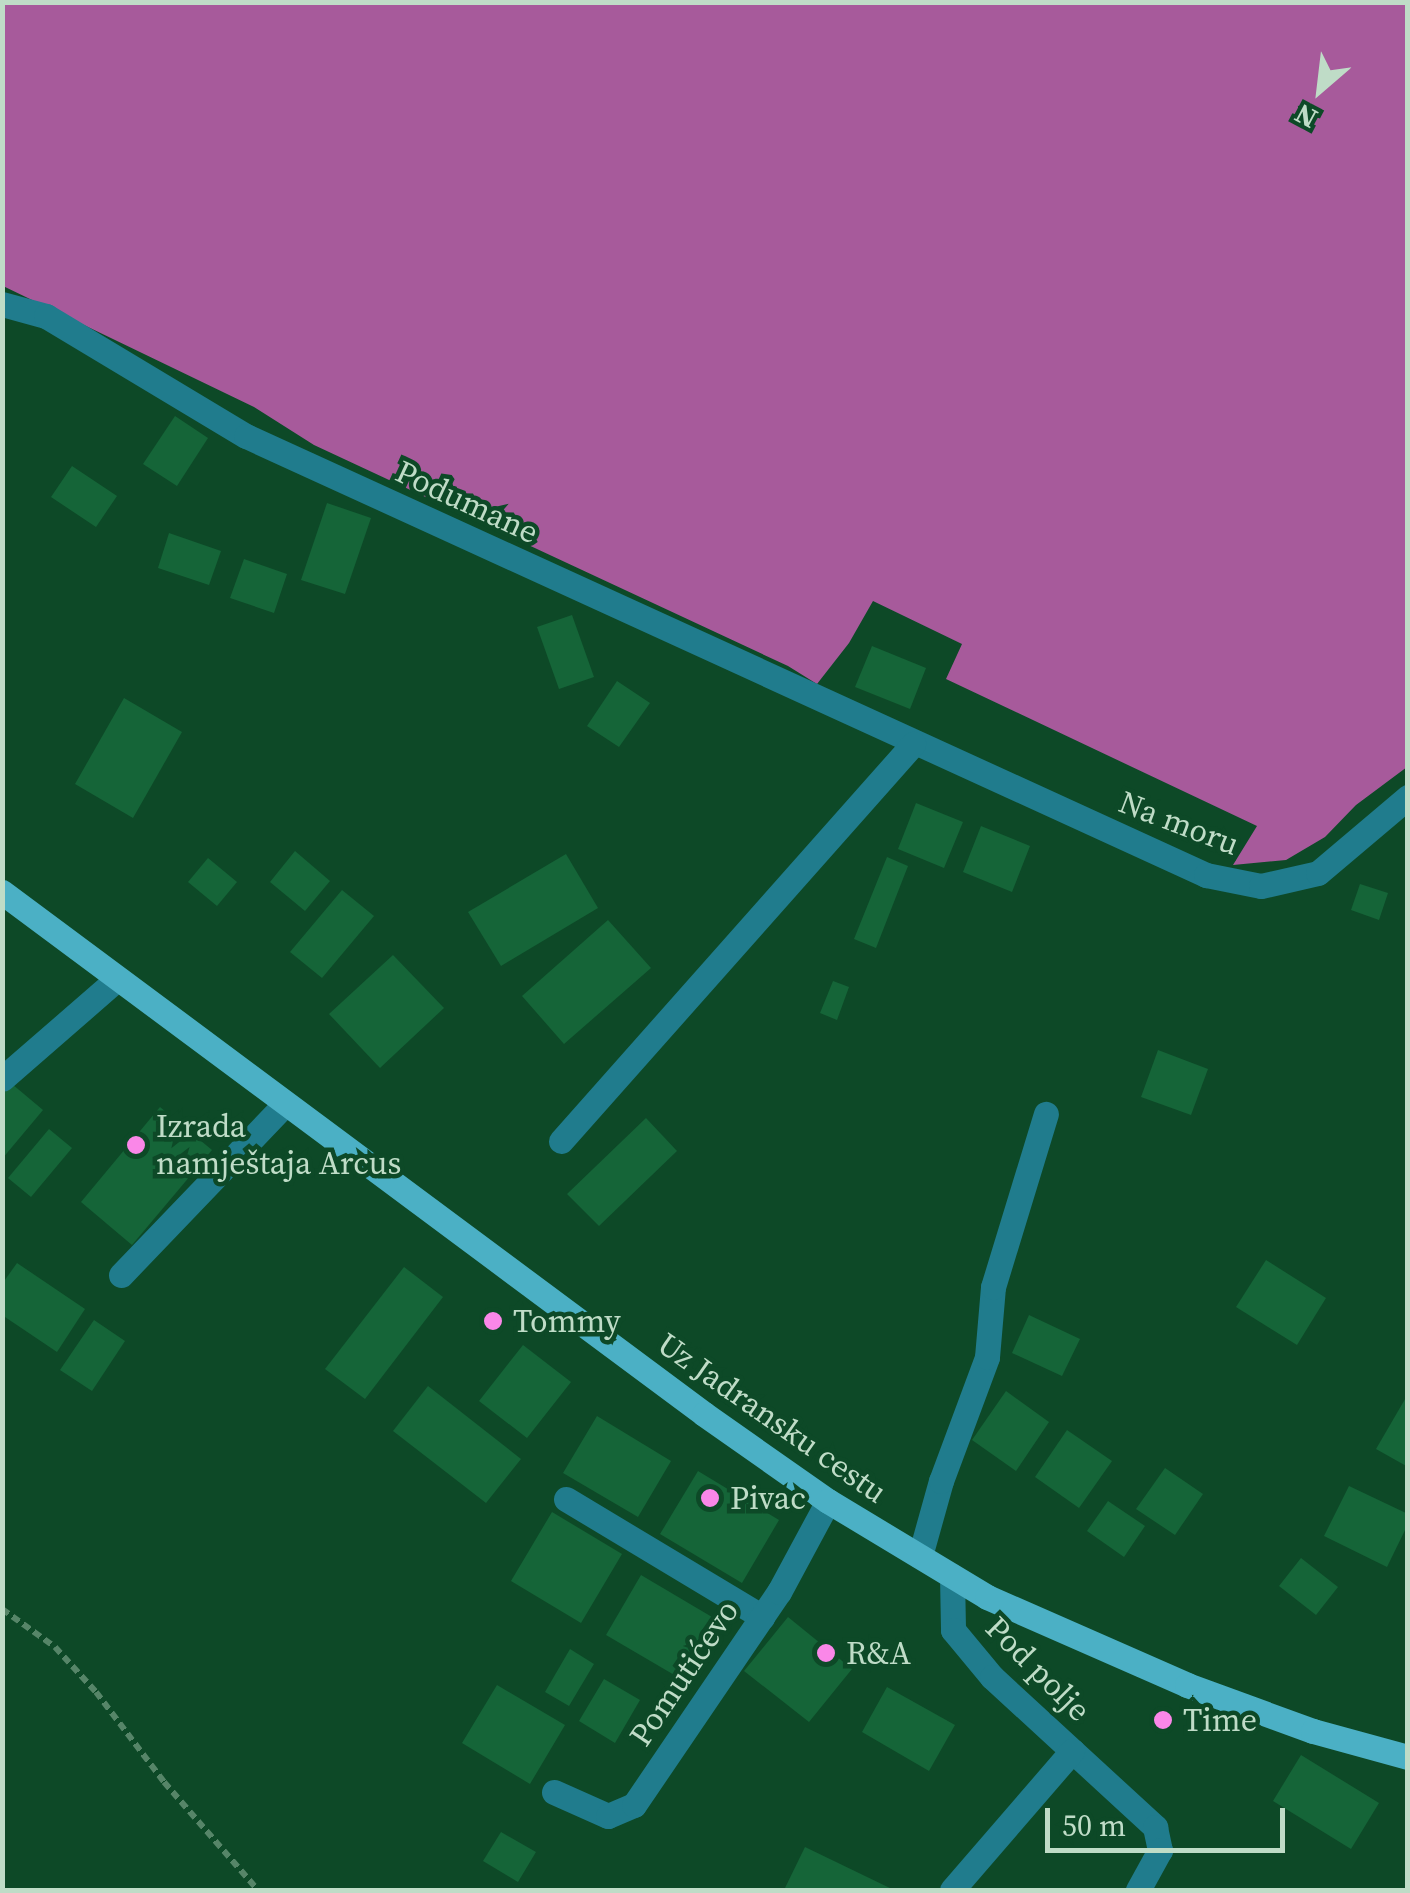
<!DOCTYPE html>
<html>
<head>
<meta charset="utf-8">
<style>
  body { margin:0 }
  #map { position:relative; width:1410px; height:1893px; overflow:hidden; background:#0d4927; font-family:"Source Serif 4",serif }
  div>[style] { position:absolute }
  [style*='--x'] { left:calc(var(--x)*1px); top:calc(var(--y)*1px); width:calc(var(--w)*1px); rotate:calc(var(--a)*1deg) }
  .water>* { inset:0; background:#a75a9b }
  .building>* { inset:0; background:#156538 }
  .path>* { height:6px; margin-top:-3px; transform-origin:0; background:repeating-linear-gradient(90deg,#568568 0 8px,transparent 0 13px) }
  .minor>* { height:25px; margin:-12.5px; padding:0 12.5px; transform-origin:12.5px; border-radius:12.5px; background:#207c8d }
  .major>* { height:25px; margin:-12.5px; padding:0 12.5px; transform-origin:12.5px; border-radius:12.5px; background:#4bb0c5 }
  .dots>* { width:28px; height:28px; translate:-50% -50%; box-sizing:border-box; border:5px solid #0d4927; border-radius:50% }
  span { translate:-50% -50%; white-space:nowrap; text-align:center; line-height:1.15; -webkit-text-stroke:9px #0d4927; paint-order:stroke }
  .street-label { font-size:32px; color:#bfdcc7 }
  .poi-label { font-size:32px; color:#bfdcc7 }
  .left { translate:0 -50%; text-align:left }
  .frame { position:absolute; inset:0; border:5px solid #bfdcc7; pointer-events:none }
  .north { position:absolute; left:1270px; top:40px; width:100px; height:100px; -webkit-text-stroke:8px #0d4927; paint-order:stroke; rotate:208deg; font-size:28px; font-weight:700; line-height:40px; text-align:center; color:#bfdcc7 }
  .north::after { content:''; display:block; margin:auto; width:35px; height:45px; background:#bfdcc7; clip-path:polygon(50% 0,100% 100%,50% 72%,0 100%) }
  .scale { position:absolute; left:1045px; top:1808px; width:240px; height:45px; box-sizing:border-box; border:5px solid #bfdcc7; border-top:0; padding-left:12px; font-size:30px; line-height:35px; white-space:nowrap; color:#bfdcc7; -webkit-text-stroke:8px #0d4927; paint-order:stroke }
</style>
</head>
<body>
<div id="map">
  <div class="water">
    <i style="clip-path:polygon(2px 3px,1407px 3px,1407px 767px,1356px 805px,1325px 837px,1286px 860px,1233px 865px,1257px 826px,946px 679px,962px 644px,873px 601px,849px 643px,817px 684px,788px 666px,314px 445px,254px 407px,3px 286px)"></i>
  </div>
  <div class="building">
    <i style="clip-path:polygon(175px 416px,208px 438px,177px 486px,143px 464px)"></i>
    <i style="clip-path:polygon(72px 466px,117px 496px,96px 527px,51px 497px)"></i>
    <i style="clip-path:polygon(327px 503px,371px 518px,345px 594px,301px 580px)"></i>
    <i style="clip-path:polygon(169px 533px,221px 551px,209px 585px,158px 568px)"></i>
    <i style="clip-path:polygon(244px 559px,287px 574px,274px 613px,230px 598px)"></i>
    <i style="clip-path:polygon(572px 615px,594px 677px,559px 689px,537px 627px)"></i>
    <i style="clip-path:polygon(872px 646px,926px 668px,910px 709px,855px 687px)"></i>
    <i style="clip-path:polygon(617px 681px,650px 703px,619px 747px,587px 726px)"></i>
    <i style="clip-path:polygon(124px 698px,182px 732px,133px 818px,75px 784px)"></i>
    <i style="clip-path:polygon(916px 803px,963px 822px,944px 868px,898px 849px)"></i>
    <i style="clip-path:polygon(981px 826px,1030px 846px,1012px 892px,963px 872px)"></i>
    <i style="clip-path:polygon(295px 851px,330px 881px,305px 911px,270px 882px)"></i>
    <i style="clip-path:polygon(566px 854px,598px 908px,501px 966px,468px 912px)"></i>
    <i style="clip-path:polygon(887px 857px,908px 866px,876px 948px,854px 939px)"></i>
    <i style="clip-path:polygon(208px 858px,237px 882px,217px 906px,188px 882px)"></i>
    <i style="clip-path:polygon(1360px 884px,1388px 893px,1379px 920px,1351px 910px)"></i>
    <i style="clip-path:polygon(342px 890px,374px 916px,322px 978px,290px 952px)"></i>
    <i style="clip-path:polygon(608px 920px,651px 968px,564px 1044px,522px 996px)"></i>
    <i style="clip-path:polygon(393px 955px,444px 1008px,380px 1068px,329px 1014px)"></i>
    <i style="clip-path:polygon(833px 981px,849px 987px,837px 1020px,820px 1013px)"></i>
    <i style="clip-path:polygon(1158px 1050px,1208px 1069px,1191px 1115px,1141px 1097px)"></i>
    <i style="clip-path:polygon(12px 1084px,43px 1110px,2px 1159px,2px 1095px)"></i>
    <i style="clip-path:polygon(160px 1107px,212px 1150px,132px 1245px,81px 1202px)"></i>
    <i style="clip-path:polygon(646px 1118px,677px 1151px,599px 1226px,567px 1194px)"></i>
    <i style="clip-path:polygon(49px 1129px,72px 1148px,31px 1197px,8px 1178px)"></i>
    <i style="clip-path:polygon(1266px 1260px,1326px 1298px,1297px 1345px,1236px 1307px)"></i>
    <i style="clip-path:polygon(17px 1263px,85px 1309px,57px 1352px,2px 1315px,2px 1284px)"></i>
    <i style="clip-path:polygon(404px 1267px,443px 1297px,365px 1399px,325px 1369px)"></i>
    <i style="clip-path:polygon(1029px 1315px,1080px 1339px,1062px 1376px,1012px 1353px)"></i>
    <i style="clip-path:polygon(94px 1320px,125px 1341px,92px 1391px,60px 1370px)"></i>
    <i style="clip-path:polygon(523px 1345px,571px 1382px,527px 1438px,479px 1401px)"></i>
    <i style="clip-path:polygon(428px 1386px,521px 1459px,486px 1503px,393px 1431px)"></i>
    <i style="clip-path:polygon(1006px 1391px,1049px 1422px,1016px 1471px,972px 1440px)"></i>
    <i style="clip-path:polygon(1408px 1394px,1408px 1467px,1376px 1449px)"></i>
    <i style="clip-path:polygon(597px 1416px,671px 1461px,638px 1517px,563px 1473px)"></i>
    <i style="clip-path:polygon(1067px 1430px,1112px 1461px,1079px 1508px,1035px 1477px)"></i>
    <i style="clip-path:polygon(1165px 1468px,1203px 1494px,1175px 1535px,1136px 1509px)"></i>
    <i style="clip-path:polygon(698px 1471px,779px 1520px,742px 1583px,660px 1534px)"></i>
    <i style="clip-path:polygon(1349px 1486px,1408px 1514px,1408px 1524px,1387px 1567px,1324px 1536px)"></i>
    <i style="clip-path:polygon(1108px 1501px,1145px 1526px,1124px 1557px,1087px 1531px)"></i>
    <i style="clip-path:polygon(552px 1512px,622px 1554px,581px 1623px,511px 1581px)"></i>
    <i style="clip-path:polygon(1301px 1558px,1338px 1587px,1316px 1615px,1279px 1586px)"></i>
    <i style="clip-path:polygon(641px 1575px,712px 1617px,676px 1676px,606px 1635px)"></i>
    <i style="clip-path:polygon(788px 1617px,852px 1669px,809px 1722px,744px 1671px)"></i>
    <i style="clip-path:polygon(570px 1649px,594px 1664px,569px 1706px,545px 1692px)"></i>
    <i style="clip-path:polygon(604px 1679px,640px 1700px,615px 1743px,579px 1721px)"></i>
    <i style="clip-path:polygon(497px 1685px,565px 1725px,530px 1784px,462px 1743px)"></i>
    <i style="clip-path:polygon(887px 1687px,955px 1725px,929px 1771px,862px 1732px)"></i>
    <i style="clip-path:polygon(1301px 1755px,1379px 1803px,1351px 1849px,1273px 1801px)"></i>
    <i style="clip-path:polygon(501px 1832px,536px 1852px,518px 1882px,483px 1861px)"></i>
    <i style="clip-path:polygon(805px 1847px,894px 1890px,784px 1890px)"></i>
  </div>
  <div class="path">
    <i style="--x:2;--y:1609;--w:65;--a:35.6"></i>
    <i style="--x:55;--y:1647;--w:61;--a:47.7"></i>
    <i style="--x:96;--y:1692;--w:113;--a:52.9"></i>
    <i style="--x:164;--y:1782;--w:143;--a:49"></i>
  </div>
  <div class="minor">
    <i style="--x:2;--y:304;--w:46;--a:15.3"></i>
    <i style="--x:46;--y:316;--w:233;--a:31"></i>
    <i style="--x:246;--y:436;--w:1056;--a:24.57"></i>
    <i style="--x:1206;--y:875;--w:56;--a:11.3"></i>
    <i style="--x:1261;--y:886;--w:58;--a:-12.8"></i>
    <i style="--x:1318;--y:873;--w:118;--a:-40.2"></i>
    <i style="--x:2;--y:1079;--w:151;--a:-41"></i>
    <i style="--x:561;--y:1141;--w:531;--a:-48.44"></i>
    <i style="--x:121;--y:1275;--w:237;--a:-46.2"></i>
    <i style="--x:566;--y:1499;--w:229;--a:31"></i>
    <i style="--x:920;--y:1556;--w:78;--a:-74.4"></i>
    <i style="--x:941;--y:1481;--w:132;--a:-69.6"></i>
    <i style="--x:987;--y:1357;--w:70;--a:-85.1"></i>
    <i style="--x:993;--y:1287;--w:181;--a:-73"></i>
    <i style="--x:952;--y:1576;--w:54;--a:88.9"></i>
    <i style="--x:953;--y:1630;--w:61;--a:50.3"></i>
    <i style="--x:992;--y:1677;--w:222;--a:42.6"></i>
    <i style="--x:1155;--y:1827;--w:24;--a:78"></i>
    <i style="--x:1160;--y:1850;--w:46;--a:118.8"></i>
    <i style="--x:554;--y:1792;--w:59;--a:24"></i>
    <i style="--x:608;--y:1816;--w:28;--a:-23"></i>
    <i style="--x:634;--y:1805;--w:258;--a:-55.8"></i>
    <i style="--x:779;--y:1592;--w:103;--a:-61.7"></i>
    <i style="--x:952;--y:1890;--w:184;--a:-49.2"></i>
  </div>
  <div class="major">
    <i style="--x:2;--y:892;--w:875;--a:36.63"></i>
    <i style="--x:704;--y:1414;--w:151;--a:35.1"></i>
    <i style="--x:828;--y:1501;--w:186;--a:31.1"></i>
    <i style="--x:987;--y:1597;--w:219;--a:23.7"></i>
    <i style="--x:1187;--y:1685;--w:134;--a:20.1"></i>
    <i style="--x:1313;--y:1731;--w:98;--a:15.3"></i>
  </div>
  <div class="dots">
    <i style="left:136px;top:1145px;background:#fa87e8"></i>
    <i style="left:493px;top:1321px;background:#fa87e8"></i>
    <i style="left:710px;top:1498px;background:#fa87e8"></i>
    <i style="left:826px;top:1653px;background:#fa87e8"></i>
    <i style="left:1163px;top:1720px;background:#fa87e8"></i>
  </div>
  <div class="street-label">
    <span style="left:467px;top:502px;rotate:25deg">Podumane</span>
    <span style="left:1179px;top:823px;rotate:21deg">Na moru</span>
    <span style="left:772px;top:1418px;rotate:35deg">Uz Jadransku cestu</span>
    <span style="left:1038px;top:1669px;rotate:45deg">Pod polje</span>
    <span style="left:684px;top:1673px;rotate:-56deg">Pomutićevo</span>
  </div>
  <div class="poi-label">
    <span class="left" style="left:156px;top:1145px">Izrada<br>namještaja Arcus</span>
    <span class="left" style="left:513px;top:1321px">Tommy</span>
    <span class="left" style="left:730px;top:1498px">Pivac</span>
    <span class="left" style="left:846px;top:1653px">R&amp;A</span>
    <span class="left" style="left:1183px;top:1720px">Time</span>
  </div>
  <div class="frame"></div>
  <div class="north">N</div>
  <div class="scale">50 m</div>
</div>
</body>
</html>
